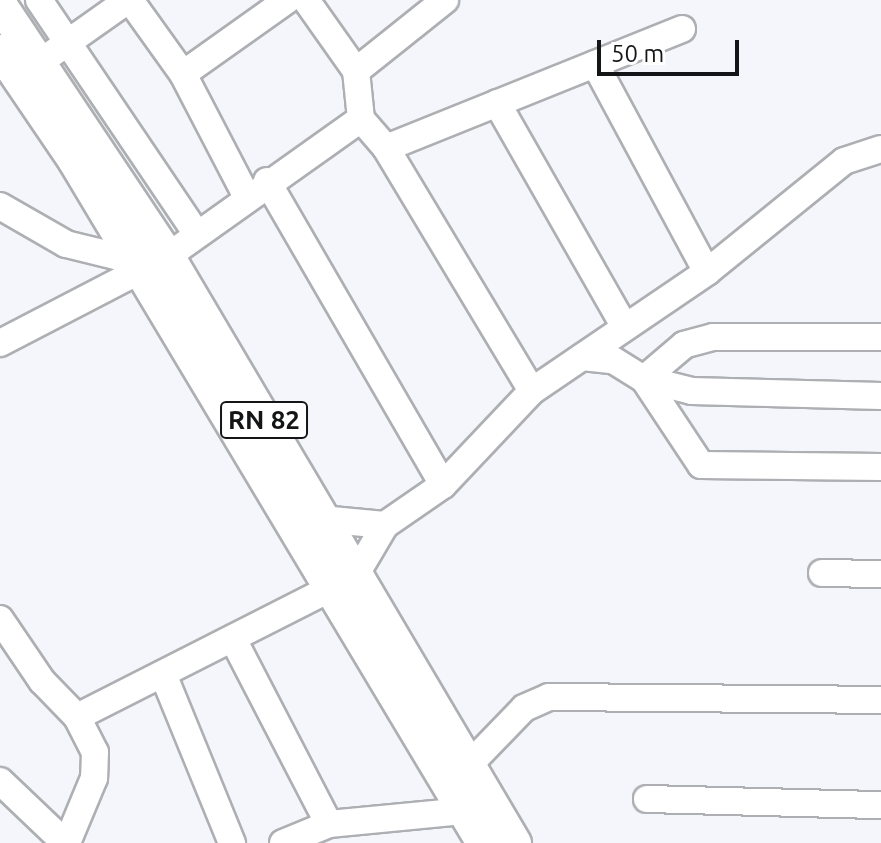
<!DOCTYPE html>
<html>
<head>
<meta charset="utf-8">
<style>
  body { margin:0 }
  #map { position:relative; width:881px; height:843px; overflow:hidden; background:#f5f6fb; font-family:Ubuntu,sans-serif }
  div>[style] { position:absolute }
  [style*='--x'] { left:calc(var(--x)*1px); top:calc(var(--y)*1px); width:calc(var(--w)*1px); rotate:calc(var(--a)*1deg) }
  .roads { filter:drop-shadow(2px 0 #adafb3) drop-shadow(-2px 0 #adafb3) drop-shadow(0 2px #adafb3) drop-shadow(0 -2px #adafb3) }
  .minor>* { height:26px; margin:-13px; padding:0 13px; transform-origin:13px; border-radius:13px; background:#fff }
  .major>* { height:32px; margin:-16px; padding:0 16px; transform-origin:16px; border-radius:16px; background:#fff }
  span { translate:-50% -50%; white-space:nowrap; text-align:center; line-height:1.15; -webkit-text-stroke:7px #fff; paint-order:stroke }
  .shield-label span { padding:2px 6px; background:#fff; border:2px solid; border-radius:6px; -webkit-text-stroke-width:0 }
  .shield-label { font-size:26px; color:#141516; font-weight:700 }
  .scale { position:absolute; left:597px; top:40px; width:142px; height:36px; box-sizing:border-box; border:4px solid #141516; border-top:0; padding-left:10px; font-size:24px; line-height:28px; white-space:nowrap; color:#141516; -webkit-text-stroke:6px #fff; paint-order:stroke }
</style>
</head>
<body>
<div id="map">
  <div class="roads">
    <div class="minor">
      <i style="--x:39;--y:0;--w:281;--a:56"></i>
      <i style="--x:130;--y:0;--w:91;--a:54.4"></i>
      <i style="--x:183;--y:74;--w:128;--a:-35.4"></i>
      <i style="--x:306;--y:0;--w:87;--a:54.8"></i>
      <i style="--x:53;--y:53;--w:92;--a:-35.2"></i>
      <i style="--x:595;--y:64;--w:236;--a:61.7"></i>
      <i style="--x:183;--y:74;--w:136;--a:62.5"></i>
      <i style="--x:497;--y:103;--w:258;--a:60.3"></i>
      <i style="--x:361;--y:119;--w:38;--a:49"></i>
      <i style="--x:386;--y:148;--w:319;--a:-21.9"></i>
      <i style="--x:386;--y:148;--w:283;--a:59"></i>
      <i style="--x:267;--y:181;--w:351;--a:59.9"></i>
      <i style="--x:0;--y:206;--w:76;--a:29.9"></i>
      <i style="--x:66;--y:244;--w:71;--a:13.8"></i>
      <i style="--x:881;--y:337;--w:168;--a:180"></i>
      <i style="--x:713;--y:337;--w:30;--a:165"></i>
      <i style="--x:684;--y:345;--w:52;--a:139.6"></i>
      <i style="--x:644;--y:379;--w:103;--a:56.5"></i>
      <i style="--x:701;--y:465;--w:180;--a:0.6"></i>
      <i style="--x:0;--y:343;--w:189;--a:-27.4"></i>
      <i style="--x:168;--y:256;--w:237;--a:-35.4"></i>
      <i style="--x:361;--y:119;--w:48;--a:-95.9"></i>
      <i style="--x:356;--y:71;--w:114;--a:-38.6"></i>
      <i style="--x:582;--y:357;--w:31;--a:6"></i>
      <i style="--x:613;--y:360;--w:36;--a:32"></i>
      <i style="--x:644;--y:379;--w:49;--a:14"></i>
      <i style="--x:692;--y:391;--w:189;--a:1.5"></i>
      <i style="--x:321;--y:519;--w:64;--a:5.4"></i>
      <i style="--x:822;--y:573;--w:59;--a:1"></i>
      <i style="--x:0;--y:619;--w:75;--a:55.9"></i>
      <i style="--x:42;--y:681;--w:50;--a:45.8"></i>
      <i style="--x:77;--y:717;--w:39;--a:63"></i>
      <i style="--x:95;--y:752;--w:26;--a:92"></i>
      <i style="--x:94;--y:778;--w:70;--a:112.6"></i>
      <i style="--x:233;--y:639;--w:208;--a:62.6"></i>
      <i style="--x:163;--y:674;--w:183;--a:67.8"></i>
      <i style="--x:77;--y:717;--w:312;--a:-26.9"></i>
      <i style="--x:355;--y:576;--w:59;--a:-59.5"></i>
      <i style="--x:385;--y:525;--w:70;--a:-34.6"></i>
      <i style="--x:443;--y:485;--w:129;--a:-46.6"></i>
      <i style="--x:532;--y:391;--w:212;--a:-34.2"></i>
      <i style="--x:707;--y:272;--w:176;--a:-39"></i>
      <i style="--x:844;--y:161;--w:39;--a:-18"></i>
      <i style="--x:469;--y:765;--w:79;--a:-46"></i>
      <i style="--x:524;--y:708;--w:27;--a:-24"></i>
      <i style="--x:549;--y:697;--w:332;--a:0.5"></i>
      <i style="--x:0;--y:781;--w:90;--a:43.6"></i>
      <i style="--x:647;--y:799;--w:234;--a:1.5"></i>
      <i style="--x:283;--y:843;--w:50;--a:-22.4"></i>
      <i style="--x:329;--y:824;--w:137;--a:-5.5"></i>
    </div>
    <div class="major">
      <i style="--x:0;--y:4;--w:303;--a:56.3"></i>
      <i style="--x:168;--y:256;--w:682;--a:59.41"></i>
      <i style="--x:0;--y:51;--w:132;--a:55.8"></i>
      <i style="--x:74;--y:160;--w:796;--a:59.09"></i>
    </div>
  </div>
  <div class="shield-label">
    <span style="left:264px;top:420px">RN 82</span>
  </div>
  <div class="scale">50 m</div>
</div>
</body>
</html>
